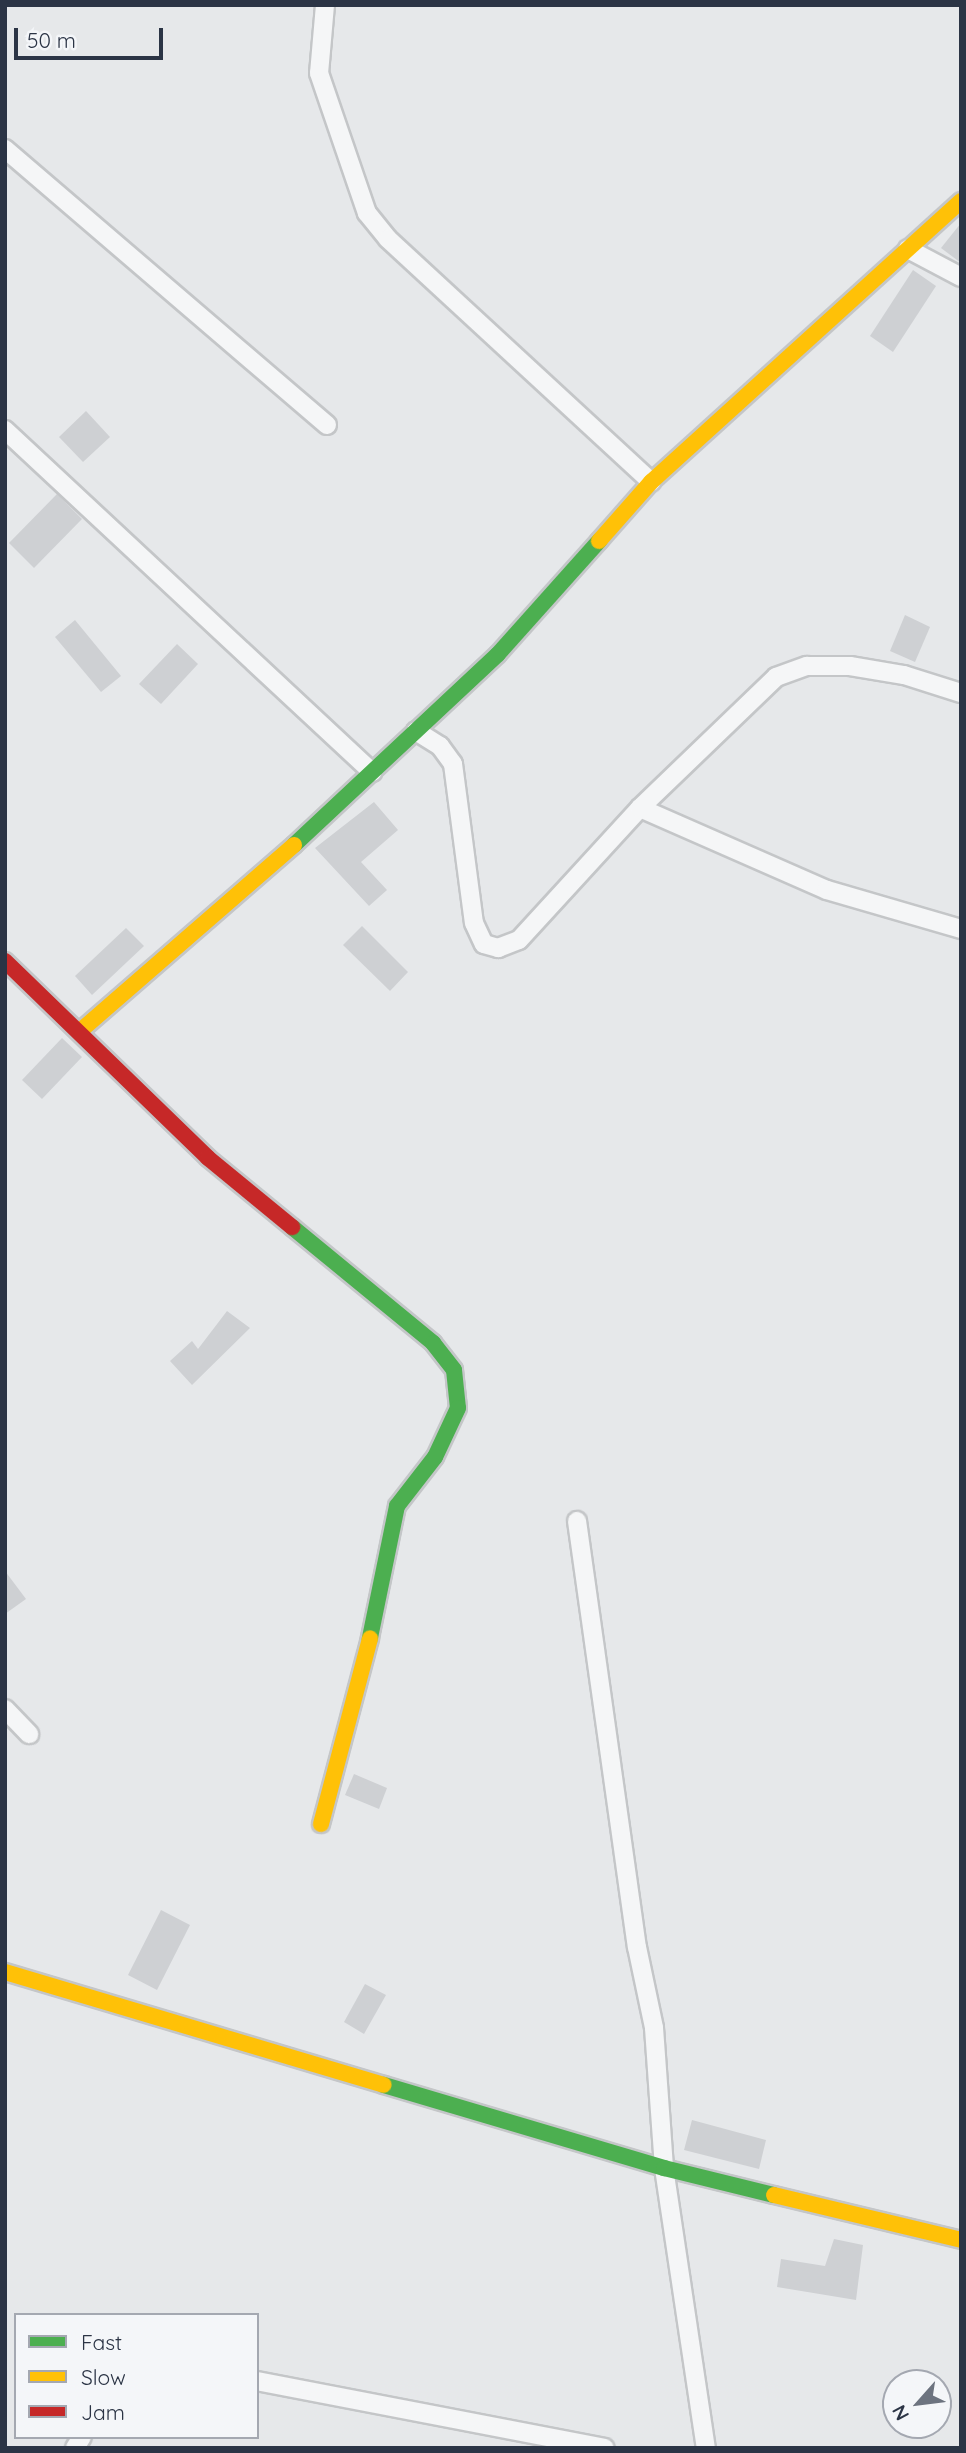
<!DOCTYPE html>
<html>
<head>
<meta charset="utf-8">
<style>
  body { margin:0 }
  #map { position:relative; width:966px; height:2453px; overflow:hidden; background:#e6e8ea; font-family:Quicksand,sans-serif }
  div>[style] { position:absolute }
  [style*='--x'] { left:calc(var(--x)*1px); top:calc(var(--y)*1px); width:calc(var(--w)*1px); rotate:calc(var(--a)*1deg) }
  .building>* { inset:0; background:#ced0d3 }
  .roads { filter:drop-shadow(2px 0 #c4c6c8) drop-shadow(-2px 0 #c4c6c8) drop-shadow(0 2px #c4c6c8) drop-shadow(0 -2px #c4c6c8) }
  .street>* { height:18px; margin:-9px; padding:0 9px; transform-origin:9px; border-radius:9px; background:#f5f6f7 }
  .fast>* { height:16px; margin:-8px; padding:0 8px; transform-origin:8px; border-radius:8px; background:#4caf50 }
  .slow>* { height:16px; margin:-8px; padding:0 8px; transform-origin:8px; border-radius:8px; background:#ffc107 }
  .jam>* { height:16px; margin:-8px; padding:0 8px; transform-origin:8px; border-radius:8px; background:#c62828 }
  span { translate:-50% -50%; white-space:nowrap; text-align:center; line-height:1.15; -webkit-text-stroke:5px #f4f6f9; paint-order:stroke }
  .frame { position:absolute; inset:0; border:7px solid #2b3445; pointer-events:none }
  .legend { position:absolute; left:14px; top:2313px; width:245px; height:126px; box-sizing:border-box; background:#f4f6f9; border:2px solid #a4a8b1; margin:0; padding:9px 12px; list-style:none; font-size:21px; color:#2b3445 }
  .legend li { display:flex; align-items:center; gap:14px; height:35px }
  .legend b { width:35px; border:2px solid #a4a8b1 }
  .north { position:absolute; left:882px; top:2369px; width:70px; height:70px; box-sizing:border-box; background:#f4f6f9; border:2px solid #a4a8b1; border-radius:50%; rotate:242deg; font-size:19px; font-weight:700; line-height:28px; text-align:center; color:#2b3445 }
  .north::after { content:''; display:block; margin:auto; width:24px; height:32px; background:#6c737f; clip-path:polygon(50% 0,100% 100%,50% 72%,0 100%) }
  .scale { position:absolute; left:14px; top:28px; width:149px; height:32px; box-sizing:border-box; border:4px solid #2b3445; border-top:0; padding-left:9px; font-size:21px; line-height:24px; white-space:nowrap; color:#2b3445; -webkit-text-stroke:5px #f4f6f9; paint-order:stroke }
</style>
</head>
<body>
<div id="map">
  <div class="building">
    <i style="clip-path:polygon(961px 223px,961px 263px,941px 248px)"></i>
    <i style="clip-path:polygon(913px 270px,936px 286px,893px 352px,870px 336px)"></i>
    <i style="clip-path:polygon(86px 411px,110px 437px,83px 462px,59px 437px)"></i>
    <i style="clip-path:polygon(57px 494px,82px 519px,34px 568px,9px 543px)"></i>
    <i style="clip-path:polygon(905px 615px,930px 627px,915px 662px,890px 651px)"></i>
    <i style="clip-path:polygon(75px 620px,121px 676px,101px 692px,55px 637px)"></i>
    <i style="clip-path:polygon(177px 644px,198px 664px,161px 704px,139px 684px)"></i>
    <i style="clip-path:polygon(374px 802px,398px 830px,361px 862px,387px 890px,369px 906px,315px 848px)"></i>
    <i style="clip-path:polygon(362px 926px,408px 972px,390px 991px,343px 945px)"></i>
    <i style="clip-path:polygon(126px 928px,144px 946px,92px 995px,75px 976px)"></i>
    <i style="clip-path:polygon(62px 1038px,82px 1057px,42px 1099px,22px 1080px)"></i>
    <i style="clip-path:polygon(227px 1311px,250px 1328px,192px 1385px,170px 1361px,192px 1341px,198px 1349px)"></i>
    <i style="clip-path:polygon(5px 1571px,26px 1599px,5px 1614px)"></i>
    <i style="clip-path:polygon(354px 1774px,387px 1788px,379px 1809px,345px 1795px)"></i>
    <i style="clip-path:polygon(161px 1910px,190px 1925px,157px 1990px,128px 1975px)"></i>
    <i style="clip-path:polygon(365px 1984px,386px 1995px,364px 2034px,344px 2022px)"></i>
    <i style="clip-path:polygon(692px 2120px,766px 2140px,759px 2169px,684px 2150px)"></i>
    <i style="clip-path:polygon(834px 2239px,863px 2245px,856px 2300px,777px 2287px,781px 2259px,825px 2266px)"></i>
  </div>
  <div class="roads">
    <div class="street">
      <i style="--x:325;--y:5;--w:68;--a:95"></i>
      <i style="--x:319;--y:73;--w:148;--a:71.1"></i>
      <i style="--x:367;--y:213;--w:33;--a:51"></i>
      <i style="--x:388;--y:239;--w:358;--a:42.7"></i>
      <i style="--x:5;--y:149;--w:424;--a:40.6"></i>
      <i style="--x:908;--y:249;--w:60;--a:27.8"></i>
      <i style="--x:5;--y:430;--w:502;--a:42.98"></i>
      <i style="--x:416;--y:731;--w:28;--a:32"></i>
      <i style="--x:440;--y:746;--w:22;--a:54"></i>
      <i style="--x:453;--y:764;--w:160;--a:82.5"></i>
      <i style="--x:474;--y:923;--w:23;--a:65"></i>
      <i style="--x:484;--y:944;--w:15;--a:16"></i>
      <i style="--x:498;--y:948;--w:22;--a:-21"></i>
      <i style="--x:519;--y:940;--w:179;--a:-47.5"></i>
      <i style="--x:640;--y:808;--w:204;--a:23.7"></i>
      <i style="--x:827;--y:890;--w:140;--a:16.2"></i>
      <i style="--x:640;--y:808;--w:189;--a:-43.9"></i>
      <i style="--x:776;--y:677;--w:33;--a:-20"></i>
      <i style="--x:807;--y:666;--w:43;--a:0"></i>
      <i style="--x:850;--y:666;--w:55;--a:9.5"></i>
      <i style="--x:904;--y:675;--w:60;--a:17.5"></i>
      <i style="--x:577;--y:1521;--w:430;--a:82"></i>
      <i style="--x:637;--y:1947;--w:83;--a:78.1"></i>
      <i style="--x:654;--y:2028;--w:140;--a:85.9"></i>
      <i style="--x:664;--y:2168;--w:283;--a:81.5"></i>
      <i style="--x:5;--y:1709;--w:35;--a:46"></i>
      <i style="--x:257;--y:2381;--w:354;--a:10.9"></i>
      <i style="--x:75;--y:2448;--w:13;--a:-58"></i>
    </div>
    <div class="fast">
      <i style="--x:294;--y:845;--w:279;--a:-43.1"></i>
      <i style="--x:498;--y:654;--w:152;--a:-48.2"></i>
      <i style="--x:292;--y:1227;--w:183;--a:39.4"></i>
      <i style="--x:433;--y:1343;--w:34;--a:52"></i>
      <i style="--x:454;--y:1370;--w:38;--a:84"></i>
      <i style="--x:458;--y:1408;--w:54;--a:115.1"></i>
      <i style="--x:435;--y:1457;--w:62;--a:127.8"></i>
      <i style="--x:397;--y:1506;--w:135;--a:101.6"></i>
      <i style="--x:384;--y:2085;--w:292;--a:16.5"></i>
      <i style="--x:664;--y:2168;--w:113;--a:13.8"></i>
    </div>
    <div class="slow">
      <i style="--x:599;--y:541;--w:79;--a:-48.6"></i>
      <i style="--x:651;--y:482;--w:418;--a:-42.2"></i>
      <i style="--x:79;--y:1032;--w:285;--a:-41"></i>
      <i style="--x:321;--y:1824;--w:192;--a:-75.2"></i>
      <i style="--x:5;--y:1972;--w:395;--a:16.6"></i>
      <i style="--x:774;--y:2195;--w:192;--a:13.5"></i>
    </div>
    <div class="jam">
      <i style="--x:5;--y:961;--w:283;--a:44.1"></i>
      <i style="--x:208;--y:1158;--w:109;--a:39.4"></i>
    </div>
  </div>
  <div class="frame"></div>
  <ul class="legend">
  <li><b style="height:9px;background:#4caf50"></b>Fast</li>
  <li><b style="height:9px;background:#ffc107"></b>Slow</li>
  <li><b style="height:9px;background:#c62828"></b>Jam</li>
  </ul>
  <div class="north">N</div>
  <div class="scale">50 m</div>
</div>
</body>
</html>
